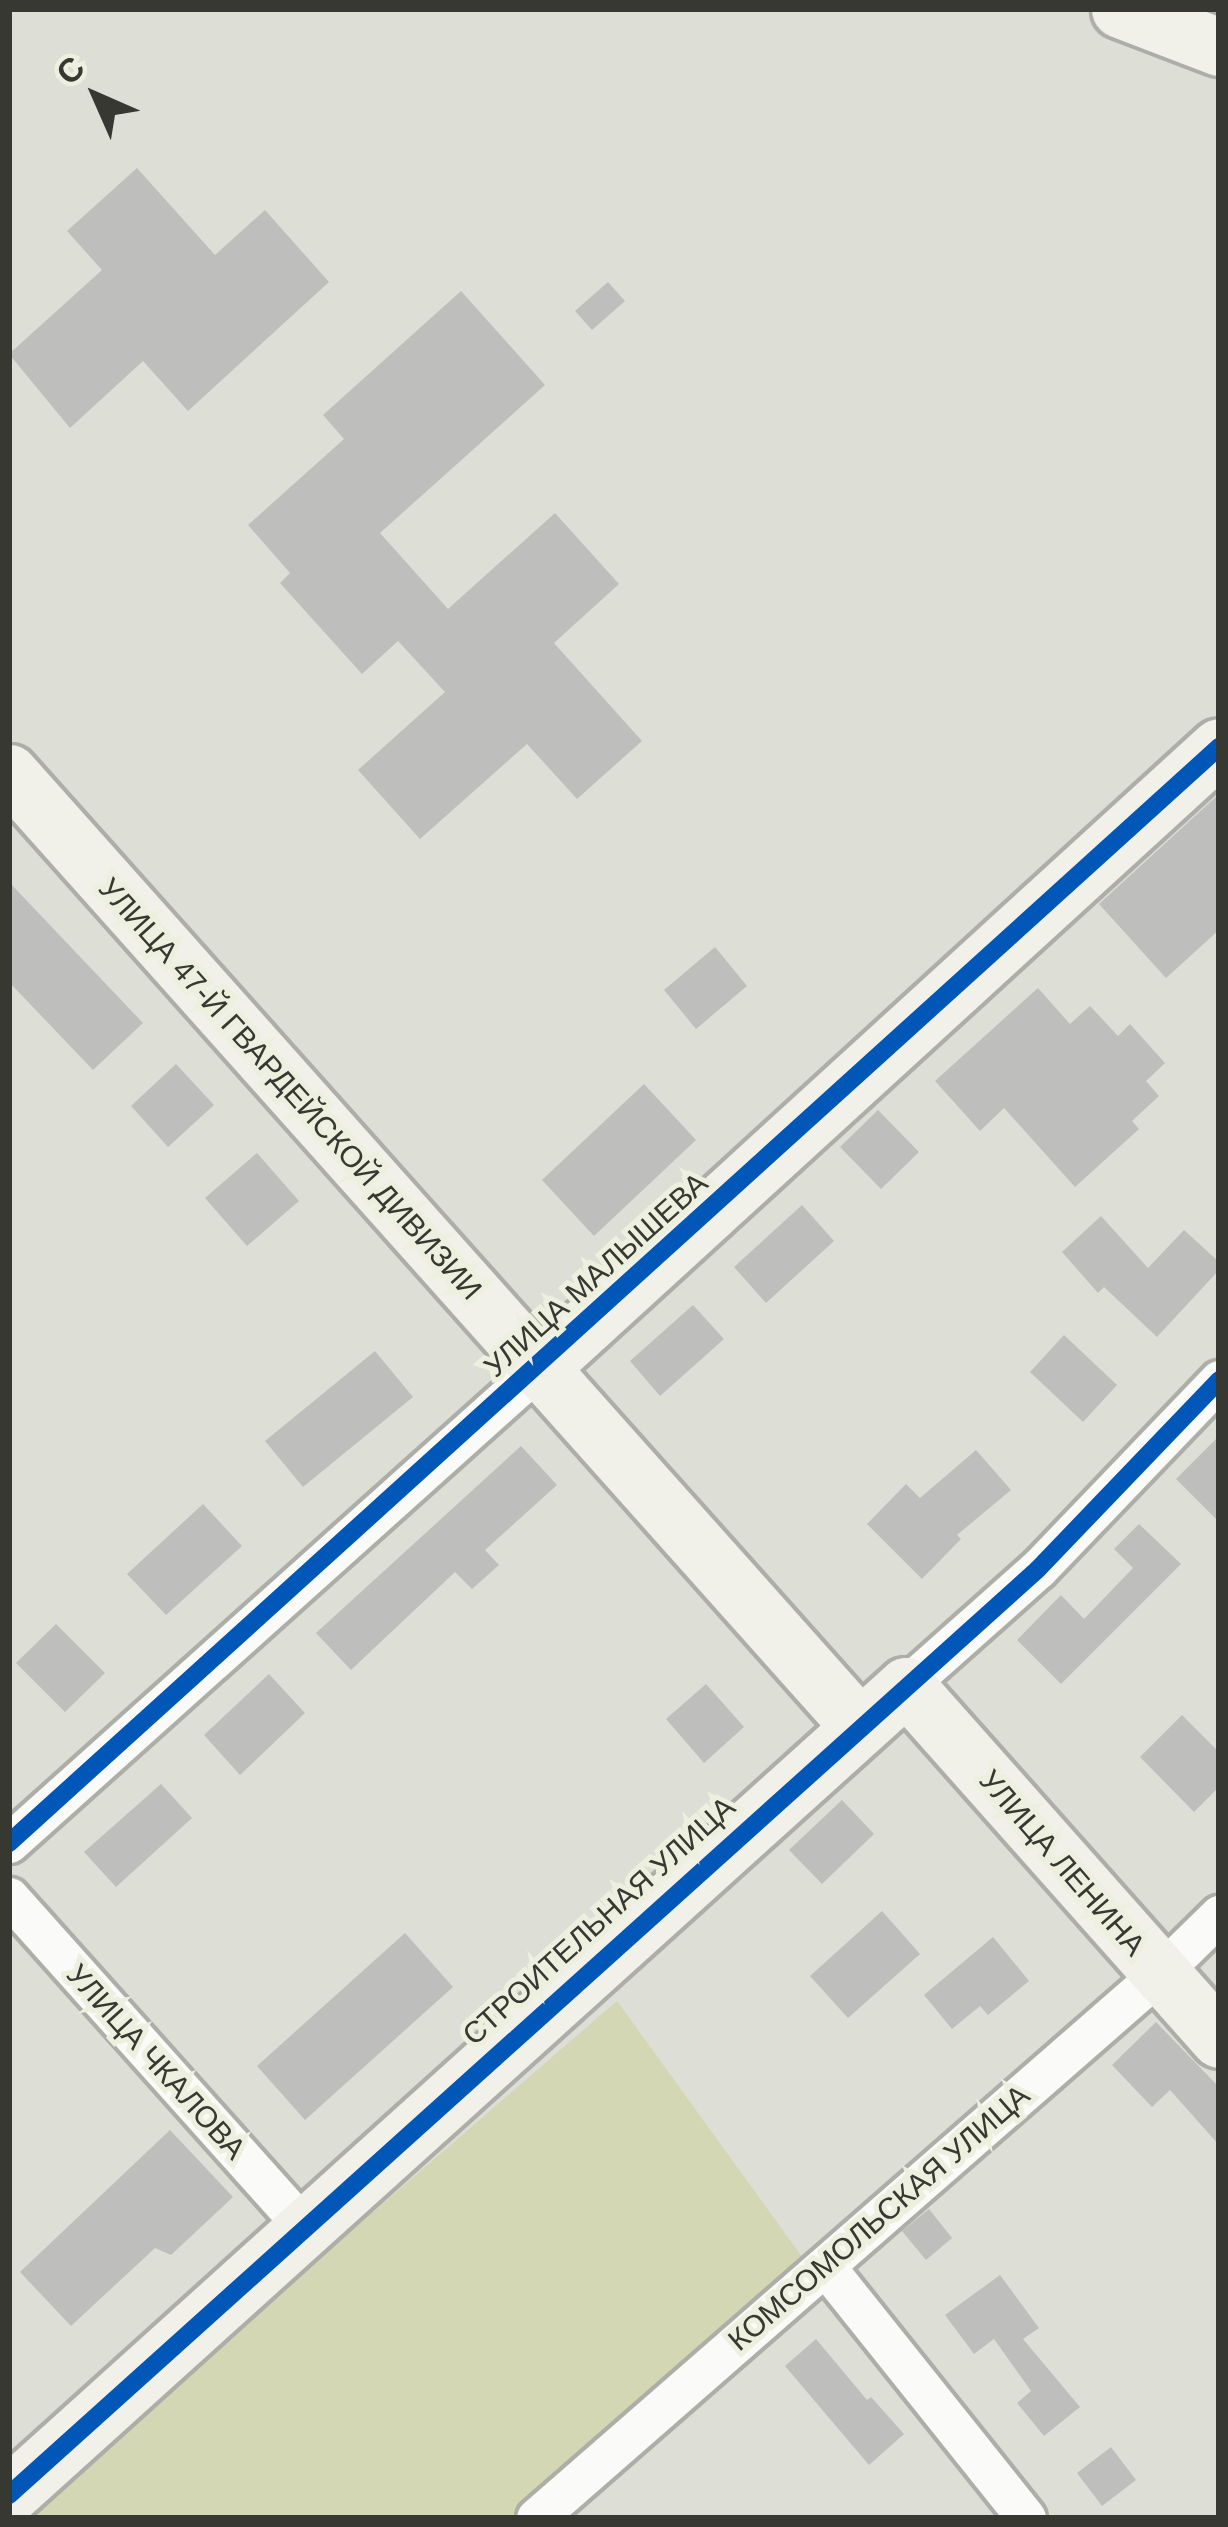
<!DOCTYPE html>
<html>
<head>
<meta charset="utf-8">
<style>
  body { margin:0 }
  #map { position:relative; width:1228px; height:2527px; overflow:hidden; background:#ddded6; font-family:Arial,sans-serif }
  div>[style] { position:absolute }
  [style*='--x'] { left:calc(var(--x)*1px); top:calc(var(--y)*1px); width:calc(var(--w)*1px); rotate:calc(var(--a)*1deg) }
  .green>* { inset:0; background:#d3d7b3 }
  .building>* { inset:0; background:#bebebd }
  .roads { filter:drop-shadow(3px 0 #adaea7) drop-shadow(-3px 0 #adaea7) drop-shadow(0 3px #adaea7) drop-shadow(0 -3px #adaea7) }
  .street>* { height:39px; margin:-19.5px; padding:0 19.5px; transform-origin:19.5px; border-radius:19.5px; background:#fafaf9 }
  .secondary>* { height:57px; margin:-28.5px; padding:0 28.5px; transform-origin:28.5px; border-radius:28.5px; background:#f1f1ea }
  .cycleway>* { height:18px; margin:-9px; padding:0 9px; transform-origin:9px; border-radius:9px; background:#0057b8 }
  span { translate:-50% -50%; white-space:nowrap; text-align:center; line-height:1.15; -webkit-text-stroke:10px #edefdf; paint-order:stroke }
  .street-label { font-size:30px; color:#383832 }
  .frame { position:absolute; inset:0; border:12px solid #383832; pointer-events:none }
  .north { position:absolute; left:36px; top:36px; width:120px; height:120px; -webkit-text-stroke:9px #edefdf; paint-order:stroke; rotate:315deg; font-size:33px; font-weight:700; line-height:48px; text-align:center; color:#383832 }
  .north::after { content:''; display:block; margin:auto; width:42px; height:54px; background:#383832; clip-path:polygon(50% 0,100% 100%,50% 72%,0 100%) }
</style>
</head>
<body>
<div id="map">
  <div class="green">
    <i style="clip-path:polygon(617px 2001px,805px 2261px,512px 2518px,19px 2518px)"></i>
  </div>
  <div class="building">
    <i style="clip-path:polygon(137px 168px,215px 255px,265px 210px,329px 282px,188px 411px,143px 361px,70px 428px,9px 354px,102px 270px,67px 231px)"></i>
    <i style="clip-path:polygon(608px 282px,625px 301px,592px 330px,575px 311px)"></i>
    <i style="clip-path:polygon(461px 291px,545px 385px,380px 533px,448px 609px,555px 513px,619px 584px,554px 643px,642px 741px,577px 799px,527px 744px,420px 839px,358px 770px,445px 692px,398px 641px,362px 674px,280px 583px,290px 573px,248px 525px,344px 439px,323px 415px)"></i>
    <i style="clip-path:polygon(1219px 794px,1219px 930px,1166px 978px,1099px 904px)"></i>
    <i style="clip-path:polygon(9px 882px,143px 1023px,93px 1070px,9px 982px)"></i>
    <i style="clip-path:polygon(715px 947px,747px 986px,696px 1029px,664px 990px)"></i>
    <i style="clip-path:polygon(1038px 988px,1070px 1024px,1090px 1006px,1118px 1036px,1130px 1024px,1165px 1063px,1146px 1081px,1159px 1096px,1132px 1121px,1139px 1129px,1075px 1187px,1004px 1108px,980px 1131px,935px 1081px)"></i>
    <i style="clip-path:polygon(176px 1064px,214px 1105px,168px 1147px,131px 1106px)"></i>
    <i style="clip-path:polygon(644px 1084px,696px 1140px,594px 1236px,542px 1180px)"></i>
    <i style="clip-path:polygon(878px 1110px,919px 1152px,881px 1189px,840px 1147px)"></i>
    <i style="clip-path:polygon(257px 1153px,299px 1201px,247px 1246px,205px 1198px)"></i>
    <i style="clip-path:polygon(802px 1205px,834px 1241px,766px 1303px,734px 1267px)"></i>
    <i style="clip-path:polygon(1101px 1216px,1148px 1268px,1184px 1230px,1219px 1262px,1219px 1270px,1157px 1337px,1104px 1287px,1098px 1293px,1062px 1252px)"></i>
    <i style="clip-path:polygon(693px 1305px,724px 1339px,660px 1396px,630px 1361px)"></i>
    <i style="clip-path:polygon(1064px 1335px,1117px 1385px,1083px 1422px,1030px 1372px)"></i>
    <i style="clip-path:polygon(375px 1351px,413px 1397px,303px 1487px,265px 1441px)"></i>
    <i style="clip-path:polygon(1219px 1436px,1219px 1522px,1176px 1479px)"></i>
    <i style="clip-path:polygon(521px 1446px,557px 1485px,485px 1550px,499px 1565px,472px 1589px,455px 1572px,351px 1670px,316px 1633px)"></i>
    <i style="clip-path:polygon(976px 1450px,1011px 1490px,957px 1535px,961px 1539px,922px 1579px,867px 1524px,906px 1484px,920px 1498px)"></i>
    <i style="clip-path:polygon(203px 1504px,242px 1546px,166px 1615px,127px 1574px)"></i>
    <i style="clip-path:polygon(1139px 1524px,1181px 1564px,1061px 1684px,1017px 1640px,1061px 1595px,1084px 1619px,1133px 1568px,1114px 1549px)"></i>
    <i style="clip-path:polygon(56px 1624px,105px 1673px,65px 1712px,16px 1663px)"></i>
    <i style="clip-path:polygon(269px 1674px,305px 1713px,240px 1775px,204px 1735px)"></i>
    <i style="clip-path:polygon(706px 1684px,744px 1727px,704px 1763px,666px 1719px)"></i>
    <i style="clip-path:polygon(1182px 1715px,1219px 1752px,1219px 1787px,1194px 1812px,1140px 1757px)"></i>
    <i style="clip-path:polygon(161px 1784px,192px 1818px,116px 1887px,84px 1852px)"></i>
    <i style="clip-path:polygon(842px 1800px,874px 1834px,822px 1884px,789px 1850px)"></i>
    <i style="clip-path:polygon(882px 1911px,920px 1954px,848px 2018px,810px 1976px)"></i>
    <i style="clip-path:polygon(405px 1933px,453px 1987px,305px 2120px,257px 2066px)"></i>
    <i style="clip-path:polygon(993px 1937px,1029px 1981px,988px 2015px,980px 2006px,952px 2029px,924px 1995px)"></i>
    <i style="clip-path:polygon(1156px 2022px,1219px 2087px,1219px 2145px,1170px 2090px,1152px 2107px,1112px 2065px)"></i>
    <i style="clip-path:polygon(170px 2130px,233px 2197px,171px 2255px,155px 2248px,71px 2326px,20px 2272px)"></i>
    <i style="clip-path:polygon(929px 2209px,952px 2238px,926px 2260px,902px 2231px)"></i>
    <i style="clip-path:polygon(1000px 2275px,1039px 2328px,1023px 2339px,1080px 2407px,1044px 2436px,1017px 2403px,1031px 2391px,994px 2339px,974px 2354px,945px 2315px)"></i>
    <i style="clip-path:polygon(816px 2339px,867px 2400px,871px 2397px,904px 2434px,869px 2465px,785px 2366px)"></i>
    <i style="clip-path:polygon(1111px 2447px,1136px 2480px,1102px 2506px,1077px 2473px)"></i>
  </div>
  <div class="roads">
    <div class="street">
      <i style="--x:906;--y:1686;--w:176;--a:-41.6"></i>
      <i style="--x:1038;--y:1569;--w:262;--a:-46.2"></i>
      <i style="--x:9;--y:1843;--w:710;--a:-41.86"></i>
      <i style="--x:9;--y:1897;--w:441;--a:48.2"></i>
      <i style="--x:825;--y:2266;--w:322;--a:51.4"></i>
      <i style="--x:536;--y:2518;--w:828;--a:-41.13"></i>
      <i style="--x:1160;--y:1973;--w:83;--a:-44.5"></i>
    </div>
    <div class="secondary">
      <i style="--x:1120;--y:9;--w:106;--a:21"></i>
      <i style="--x:9;--y:773;--w:1278;--a:48.27"></i>
      <i style="--x:538;--y:1369;--w:922;--a:-42.41"></i>
      <i style="--x:9;--y:2495;--w:1208;--a:-42.05"></i>
      <i style="--x:906;--y:1686;--w:472;--a:48.4"></i>
    </div>
  </div>
  <div class="cycleway">
    <i style="--x:9;--y:1843;--w:1633;--a:-42.17"></i>
    <i style="--x:9;--y:2495;--w:1384;--a:-41.98"></i>
    <i style="--x:1038;--y:1569;--w:262;--a:-46.2"></i>
  </div>
  <div class="street-label">
    <span style="left:290px;top:1089px;rotate:48deg">УЛИЦА 47-Й ГВАРДЕЙСКОЙ ДИВИЗИИ</span>
    <span style="left:596px;top:1275px;rotate:-42deg">УЛИЦА МАЛЫШЕВА</span>
    <span style="left:1062px;top:1863px;rotate:49deg">УЛИЦА ЛЕНИНА</span>
    <span style="left:599px;top:1921px;rotate:-42deg">СТРОИТЕЛЬНАЯ УЛИЦА</span>
    <span style="left:156px;top:2062px;rotate:48deg">УЛИЦА ЧКАЛОВА</span>
    <span style="left:879px;top:2218px;rotate:-41deg">КОМСОМОЛЬСКАЯ УЛИЦА</span>
  </div>
  <div class="frame"></div>
  <div class="north">С</div>
</div>
</body>
</html>
